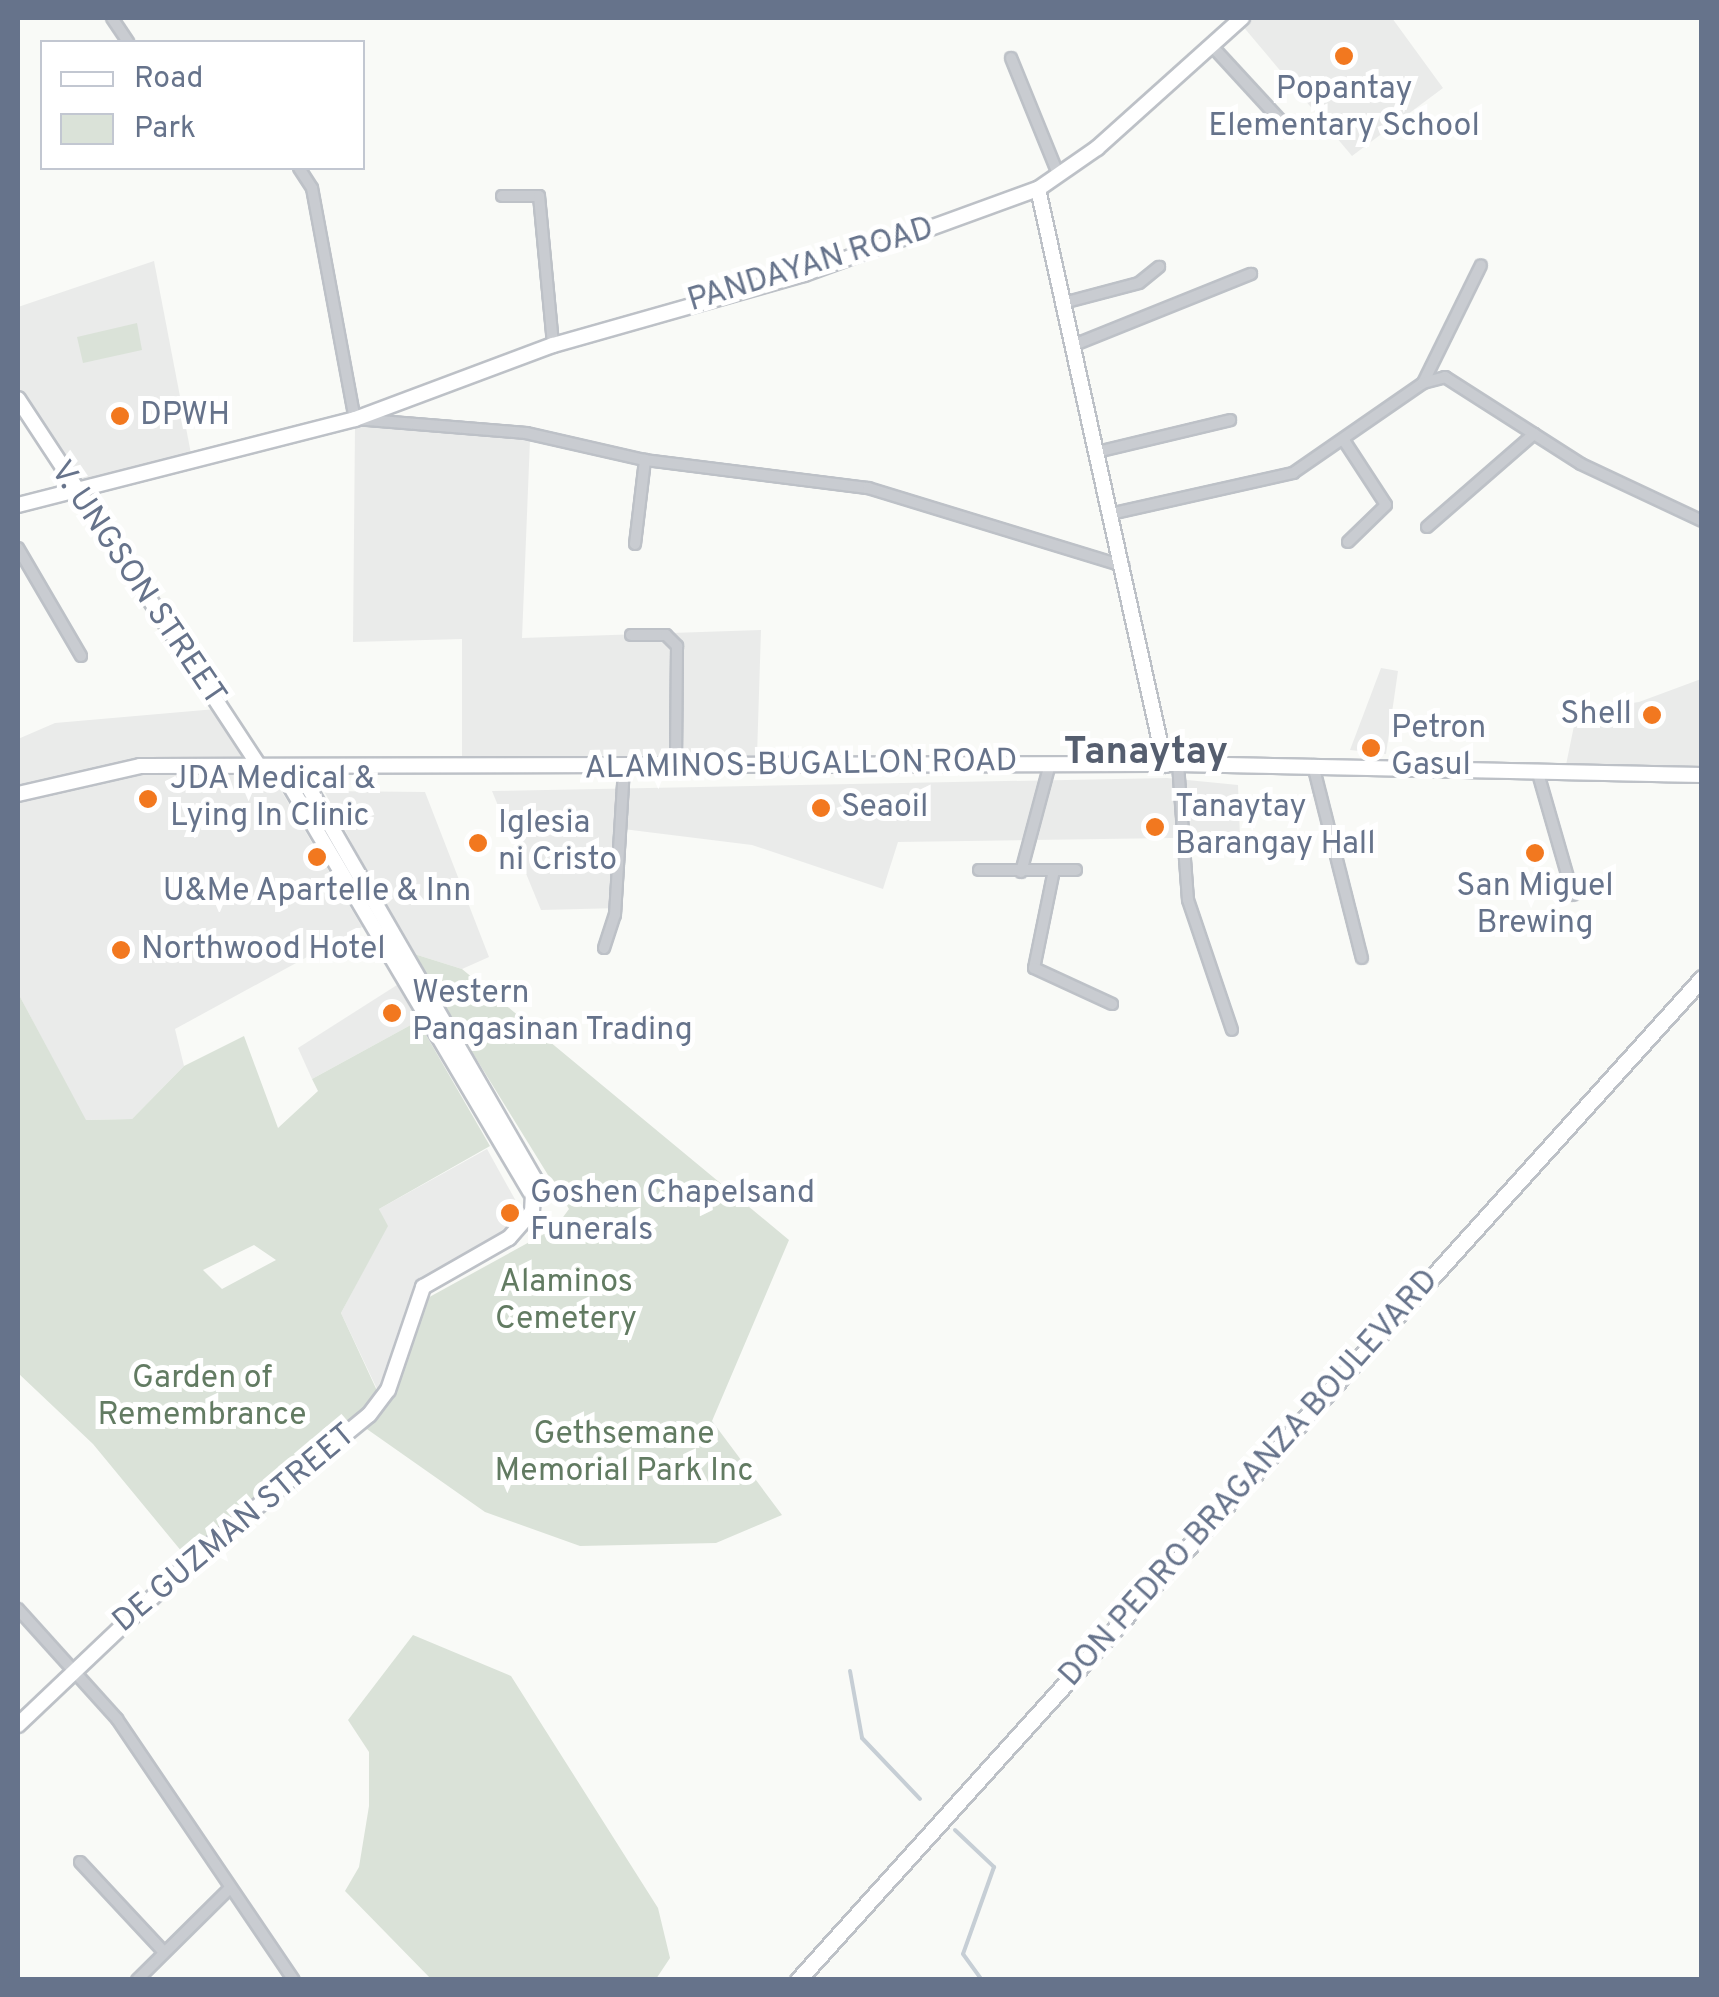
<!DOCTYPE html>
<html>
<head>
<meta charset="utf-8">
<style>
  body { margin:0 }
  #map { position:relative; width:1719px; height:1997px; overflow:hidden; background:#f9faf7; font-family:Overpass,sans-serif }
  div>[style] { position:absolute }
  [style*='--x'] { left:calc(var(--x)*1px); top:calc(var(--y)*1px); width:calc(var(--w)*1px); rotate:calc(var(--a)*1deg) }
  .built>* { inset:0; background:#eaebea }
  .green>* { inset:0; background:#dae2d8 }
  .stream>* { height:4px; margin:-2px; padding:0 2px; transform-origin:2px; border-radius:2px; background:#c6ced5 }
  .roads { filter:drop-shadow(2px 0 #bdc1c7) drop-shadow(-2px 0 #bdc1c7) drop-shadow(0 2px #bdc1c7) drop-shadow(0 -2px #bdc1c7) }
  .street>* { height:10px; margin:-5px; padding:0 5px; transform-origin:5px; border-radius:5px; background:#c9ccd1 }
  .secondary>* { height:14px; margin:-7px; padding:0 7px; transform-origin:7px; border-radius:7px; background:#fff }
  .primary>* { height:15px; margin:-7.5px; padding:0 7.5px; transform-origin:7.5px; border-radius:7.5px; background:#fff }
  .dots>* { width:28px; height:28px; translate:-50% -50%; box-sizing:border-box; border:5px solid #fff; border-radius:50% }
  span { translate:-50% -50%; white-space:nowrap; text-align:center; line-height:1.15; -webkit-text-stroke:10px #fff; paint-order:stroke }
  .poi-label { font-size:32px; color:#66738b }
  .left { translate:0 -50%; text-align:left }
  .right { translate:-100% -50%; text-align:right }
  .street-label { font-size:32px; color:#66738b }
  .park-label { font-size:32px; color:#627b62 }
  .quarter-label { font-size:38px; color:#555e6f; font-weight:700 }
  .frame { position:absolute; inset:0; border:20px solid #66738b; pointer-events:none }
  .legend { position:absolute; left:40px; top:40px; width:325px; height:130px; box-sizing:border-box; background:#fff; border:2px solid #c2c7d1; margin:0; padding:12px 18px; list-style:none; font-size:30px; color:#66738b }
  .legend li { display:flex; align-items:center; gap:20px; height:50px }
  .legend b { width:50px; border:2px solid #c2c7d1 }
</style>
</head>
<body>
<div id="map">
  <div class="built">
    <i style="clip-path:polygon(1248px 18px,1392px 18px,1443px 88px,1352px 156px,1241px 24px)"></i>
    <i style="clip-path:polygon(154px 261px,192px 459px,71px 492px,18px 389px,18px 307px)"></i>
    <i style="clip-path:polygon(355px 426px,530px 440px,522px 638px,761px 630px,757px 756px,462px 757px,462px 639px,353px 642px)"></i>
    <i style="clip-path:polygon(1381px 668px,1398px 671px,1386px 754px,1350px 750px)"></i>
    <i style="clip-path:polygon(1701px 679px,1701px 769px,1566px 765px,1577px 711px,1639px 702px)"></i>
    <i style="clip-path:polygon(216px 709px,260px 775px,273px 777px,362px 927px,175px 1029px,184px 1066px,132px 1119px,85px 1120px,18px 993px,18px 739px,55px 723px)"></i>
    <i style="clip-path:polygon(1167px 778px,1238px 785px,1240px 837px,898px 842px,883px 889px,752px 845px,623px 829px,620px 908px,541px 910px,492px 791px)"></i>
    <i style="clip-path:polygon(324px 791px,425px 792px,489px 957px,462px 969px,411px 953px)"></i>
    <i style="clip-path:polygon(397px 985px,418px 1021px,312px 1079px,298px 1048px)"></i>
    <i style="clip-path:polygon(487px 1149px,522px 1212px,520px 1224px,416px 1287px,378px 1391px,341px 1313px,387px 1226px,379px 1209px)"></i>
  </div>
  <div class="green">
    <i style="clip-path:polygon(137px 323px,142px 350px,83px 363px,77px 337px)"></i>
    <i style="clip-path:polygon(411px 953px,462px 969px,789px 1240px,712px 1421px,782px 1515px,716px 1543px,580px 1546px,485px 1512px,364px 1427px,424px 1300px,555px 1228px,569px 1209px)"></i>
    <i style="clip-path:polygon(evenodd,18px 993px,86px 1120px,132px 1119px,184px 1066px,244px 1036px,278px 1128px,318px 1091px,312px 1079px,418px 1021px,490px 1146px,379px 1209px,388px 1226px,341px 1313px,379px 1395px,375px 1401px,187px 1558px,93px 1444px,18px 1373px,18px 993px,254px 1245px,276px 1260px,222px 1289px,203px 1270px,254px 1245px)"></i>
    <i style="clip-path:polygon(413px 1635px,511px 1676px,658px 1908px,670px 1958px,656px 1979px,431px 1979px,345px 1891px,359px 1867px,369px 1806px,369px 1752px,348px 1720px)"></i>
  </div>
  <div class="stream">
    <i style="--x:850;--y:1671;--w:68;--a:79.8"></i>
    <i style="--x:862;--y:1738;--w:84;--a:46.4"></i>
    <i style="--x:955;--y:1830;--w:54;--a:43.5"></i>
    <i style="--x:994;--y:1867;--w:92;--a:109.6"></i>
    <i style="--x:963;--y:1954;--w:32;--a:54"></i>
  </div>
  <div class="roads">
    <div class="street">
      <i style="--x:112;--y:18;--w:29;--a:56"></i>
      <i style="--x:1212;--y:46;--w:103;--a:47.4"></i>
      <i style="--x:1011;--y:58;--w:125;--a:67.9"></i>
      <i style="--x:299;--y:168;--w:24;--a:57"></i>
      <i style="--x:312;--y:188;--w:235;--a:79.5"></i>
      <i style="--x:355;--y:419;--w:172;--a:4.7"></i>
      <i style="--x:526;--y:433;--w:122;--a:12.8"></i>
      <i style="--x:645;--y:460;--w:225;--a:7.2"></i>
      <i style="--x:868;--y:488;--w:267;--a:17"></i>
      <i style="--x:502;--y:196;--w:37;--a:0"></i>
      <i style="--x:539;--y:196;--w:150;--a:84.6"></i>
      <i style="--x:1067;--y:302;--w:74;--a:-14.8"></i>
      <i style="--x:1139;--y:283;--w:26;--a:-39"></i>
      <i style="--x:1074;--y:345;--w:191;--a:-21.9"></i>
      <i style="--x:1423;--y:383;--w:131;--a:-63.8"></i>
      <i style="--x:1345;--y:442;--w:75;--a:56.9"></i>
      <i style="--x:1386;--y:505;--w:53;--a:135.8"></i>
      <i style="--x:1097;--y:452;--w:137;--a:-13.5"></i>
      <i style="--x:1110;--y:514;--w:188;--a:-12.6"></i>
      <i style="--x:1293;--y:473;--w:158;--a:-34.7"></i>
      <i style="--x:1423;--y:383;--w:23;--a:-15"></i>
      <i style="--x:1445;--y:377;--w:161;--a:32.6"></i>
      <i style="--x:1581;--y:464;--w:134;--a:25.2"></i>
      <i style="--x:1427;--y:527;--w:142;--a:-41"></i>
      <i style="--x:635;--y:544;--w:85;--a:-83.2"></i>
      <i style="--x:18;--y:548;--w:125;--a:59.7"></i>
      <i style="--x:631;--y:635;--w:35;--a:0"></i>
      <i style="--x:666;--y:635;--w:16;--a:45"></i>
      <i style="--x:677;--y:646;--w:121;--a:90.5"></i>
      <i style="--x:1178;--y:764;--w:136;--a:85.8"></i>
      <i style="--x:1188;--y:900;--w:137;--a:71.3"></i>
      <i style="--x:1313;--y:765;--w:199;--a:75.8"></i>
      <i style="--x:1537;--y:770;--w:130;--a:73.9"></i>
      <i style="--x:979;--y:870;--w:97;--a:0"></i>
      <i style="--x:1054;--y:870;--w:100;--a:101.5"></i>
      <i style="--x:1034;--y:968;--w:86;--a:24.8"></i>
      <i style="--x:1021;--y:872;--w:112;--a:-75"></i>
      <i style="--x:604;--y:948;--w:35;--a:-72"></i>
      <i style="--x:615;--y:915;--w:146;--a:-86.5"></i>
      <i style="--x:18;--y:1609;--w:148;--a:48"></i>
      <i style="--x:117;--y:1719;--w:315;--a:55.9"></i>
      <i style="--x:80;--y:1862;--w:122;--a:47"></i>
      <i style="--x:137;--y:1980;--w:128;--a:-44.7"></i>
    </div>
    <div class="secondary">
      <i style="--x:1038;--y:189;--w:590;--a:77.57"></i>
      <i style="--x:18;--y:399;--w:440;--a:56.7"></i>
      <i style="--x:18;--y:505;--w:348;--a:-14.3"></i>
      <i style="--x:355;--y:419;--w:211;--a:-20.5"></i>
      <i style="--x:553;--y:345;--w:261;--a:-15.8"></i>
      <i style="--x:804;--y:274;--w:249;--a:-20"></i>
      <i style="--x:1038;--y:189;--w:72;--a:-34.8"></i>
      <i style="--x:1097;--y:148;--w:195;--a:-41.9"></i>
      <i style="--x:279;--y:767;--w:493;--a:59.4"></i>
      <i style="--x:18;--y:794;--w:125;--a:-12.9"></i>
      <i style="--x:140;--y:766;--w:1038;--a:-0.11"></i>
      <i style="--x:1178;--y:764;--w:524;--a:1.2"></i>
      <i style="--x:18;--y:1725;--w:238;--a:-43.5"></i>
      <i style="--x:191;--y:1561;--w:230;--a:-39.4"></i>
      <i style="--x:369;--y:1415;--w:31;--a:-53"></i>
      <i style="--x:388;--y:1390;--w:109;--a:-71.2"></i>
      <i style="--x:423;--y:1287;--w:99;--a:-29.7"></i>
      <i style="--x:509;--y:1238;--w:35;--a:-49"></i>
      <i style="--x:532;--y:1212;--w:34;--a:-87"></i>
      <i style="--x:534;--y:1178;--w:474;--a:-120"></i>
    </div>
    <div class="primary">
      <i style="--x:798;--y:1980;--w:1350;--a:-47.94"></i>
    </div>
  </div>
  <div class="dots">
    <i style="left:1344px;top:56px;background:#f2781f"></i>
    <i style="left:120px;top:416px;background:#f2781f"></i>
    <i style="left:1652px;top:715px;background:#f2781f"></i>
    <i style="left:1371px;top:748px;background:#f2781f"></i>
    <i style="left:148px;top:799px;background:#f2781f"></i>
    <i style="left:821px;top:808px;background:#f2781f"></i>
    <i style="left:1155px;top:827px;background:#f2781f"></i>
    <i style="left:478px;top:843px;background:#f2781f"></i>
    <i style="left:1535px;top:853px;background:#f2781f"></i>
    <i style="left:317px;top:857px;background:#f2781f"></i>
    <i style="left:121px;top:950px;background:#f2781f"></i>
    <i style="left:392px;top:1013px;background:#f2781f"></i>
    <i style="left:510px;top:1213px;background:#f2781f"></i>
  </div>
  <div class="poi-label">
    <span style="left:1344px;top:109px">Popantay<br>Elementary School</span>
    <span class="left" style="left:140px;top:416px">DPWH</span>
    <span class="right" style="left:1632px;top:715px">Shell</span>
    <span class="left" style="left:1391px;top:748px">Petron<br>Gasul</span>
    <span class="left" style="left:170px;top:799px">JDA Medical &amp;<br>Lying In Clinic</span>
    <span class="left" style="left:841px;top:808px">Seaoil</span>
    <span class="left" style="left:1175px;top:827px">Tanaytay<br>Barangay Hall</span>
    <span class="left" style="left:498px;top:843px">Iglesia<br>ni Cristo</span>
    <span style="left:1535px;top:906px">San Miguel<br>Brewing</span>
    <span style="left:317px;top:892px">U&amp;Me Apartelle &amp; Inn</span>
    <span class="left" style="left:141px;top:950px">Northwood Hotel</span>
    <span class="left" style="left:412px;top:1013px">Western<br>Pangasinan Trading</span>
    <span class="left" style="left:530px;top:1213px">Goshen Chapelsand<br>Funerals</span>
  </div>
  <div class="street-label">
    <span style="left:811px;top:266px;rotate:-17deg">PANDAYAN ROAD</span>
    <span style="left:137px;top:584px;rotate:56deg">V. UNGSON STREET</span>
    <span style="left:801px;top:766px;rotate:-1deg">ALAMINOS-BUGALLON ROAD</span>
    <span style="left:1250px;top:1479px;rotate:-48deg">DON PEDRO BRAGANZA BOULEVARD</span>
    <span style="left:235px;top:1529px;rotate:-40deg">DE GUZMAN STREET</span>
  </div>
  <div class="park-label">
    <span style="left:566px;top:1302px">Alaminos<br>Cemetery</span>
    <span style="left:202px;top:1398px">Garden of<br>Remembrance</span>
    <span style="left:624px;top:1454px">Gethsemane<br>Memorial Park Inc</span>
  </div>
  <div class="quarter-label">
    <span style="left:1146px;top:754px">Tanaytay</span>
  </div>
  <div class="frame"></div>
  <ul class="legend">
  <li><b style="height:12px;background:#fff"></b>Road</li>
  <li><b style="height:28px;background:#dae2d8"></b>Park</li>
  </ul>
</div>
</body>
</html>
